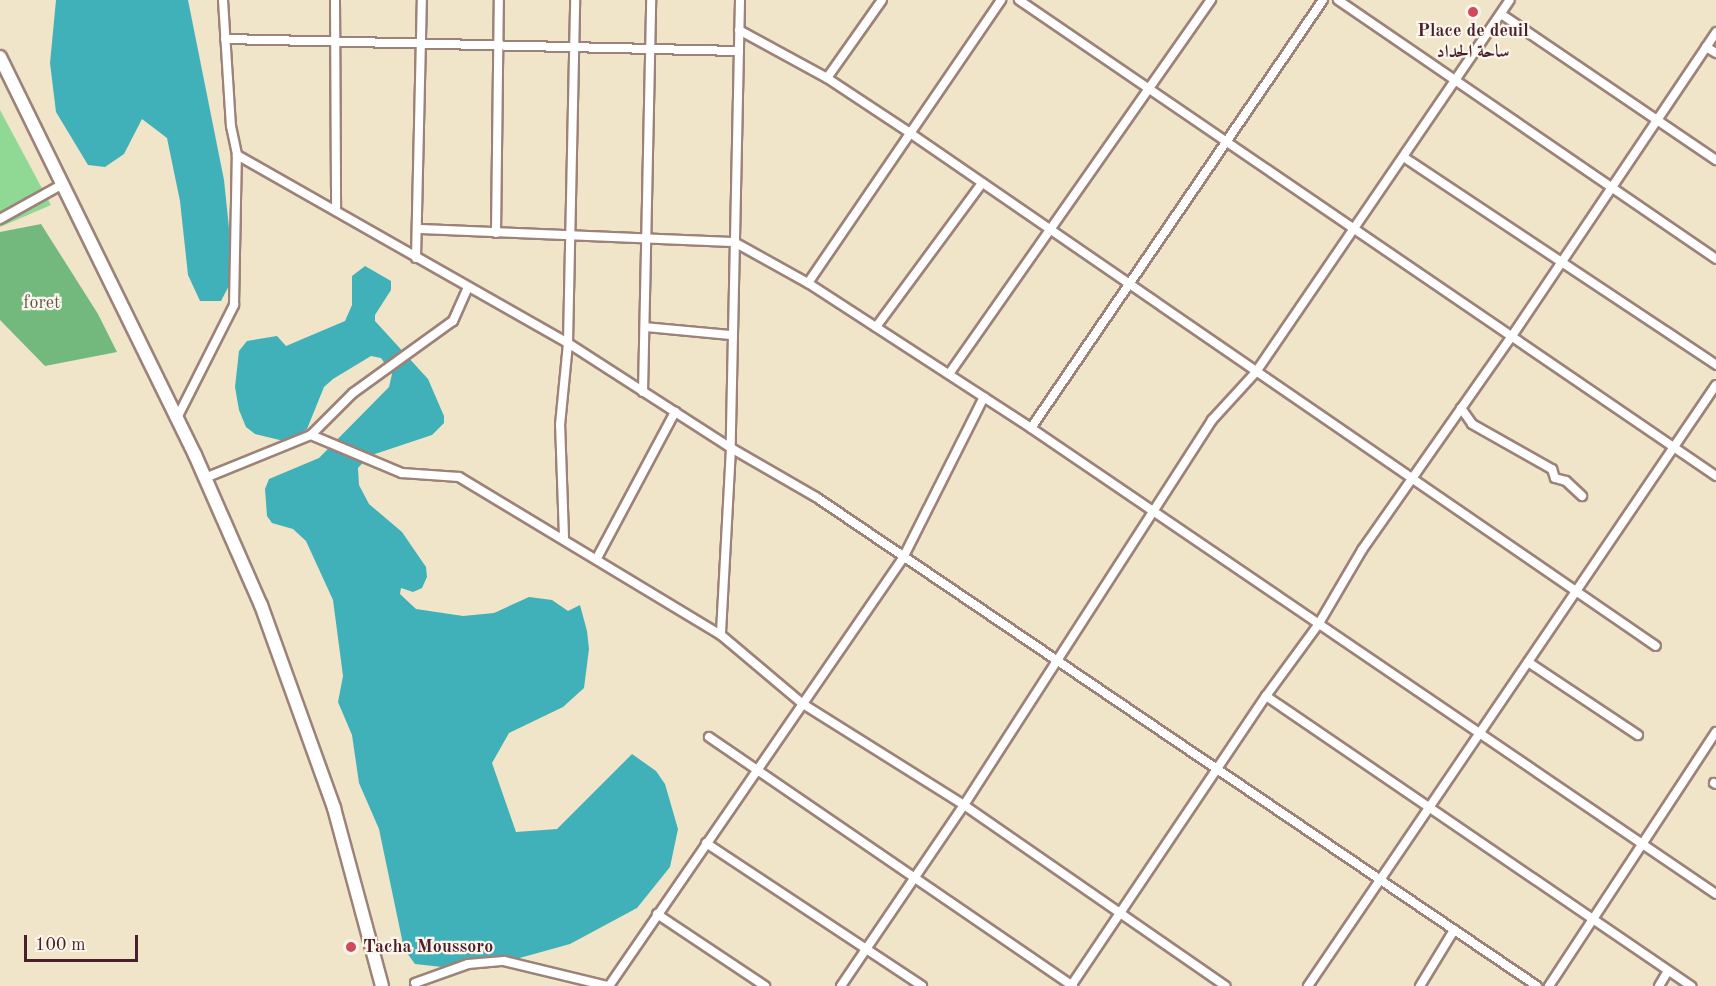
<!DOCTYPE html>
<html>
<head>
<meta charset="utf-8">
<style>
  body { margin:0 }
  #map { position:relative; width:1716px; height:986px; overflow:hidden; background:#f0e5c8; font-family:"Old Standard TT",Amiri,serif }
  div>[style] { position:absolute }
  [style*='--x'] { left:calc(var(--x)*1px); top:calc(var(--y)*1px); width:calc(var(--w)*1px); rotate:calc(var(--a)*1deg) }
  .green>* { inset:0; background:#8fd995 }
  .forest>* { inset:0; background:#73b97e }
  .water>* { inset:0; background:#40b1b9 }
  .roads { filter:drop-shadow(2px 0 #9d827a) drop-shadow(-2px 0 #9d827a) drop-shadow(0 2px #9d827a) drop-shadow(0 -2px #9d827a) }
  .minor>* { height:8px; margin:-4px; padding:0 4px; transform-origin:4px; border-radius:4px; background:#fff }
  .trunk>* { height:12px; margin:-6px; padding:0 6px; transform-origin:6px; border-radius:6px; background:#fff }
  .dots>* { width:16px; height:16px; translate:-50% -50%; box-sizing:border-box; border:3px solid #fbf7ec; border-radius:50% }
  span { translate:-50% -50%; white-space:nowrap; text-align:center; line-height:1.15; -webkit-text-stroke:4.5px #fbf7ec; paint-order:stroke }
  .poi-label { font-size:18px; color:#4a1f2b; font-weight:700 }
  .left { translate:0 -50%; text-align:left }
  .park-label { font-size:18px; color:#5f574b }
  .scale { position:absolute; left:24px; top:935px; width:114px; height:27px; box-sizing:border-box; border:3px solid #4a1f2b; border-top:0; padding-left:8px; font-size:18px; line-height:21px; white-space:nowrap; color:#4a1f2b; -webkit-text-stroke:4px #fbf7ec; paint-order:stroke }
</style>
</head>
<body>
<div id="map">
  <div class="green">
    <i style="clip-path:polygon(0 110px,51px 205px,0 227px)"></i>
  </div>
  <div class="forest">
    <i style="clip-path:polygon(41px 224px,98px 314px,117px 352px,45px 366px,0 320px,0 232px)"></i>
  </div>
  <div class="water">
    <i style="clip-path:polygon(56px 0,188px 0,224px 180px,234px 276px,221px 301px,200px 301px,188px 275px,180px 201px,167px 138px,142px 119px,124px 154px,105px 167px,88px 165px,56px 112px,50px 63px)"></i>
    <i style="clip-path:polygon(365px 266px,391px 281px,391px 290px,375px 315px,375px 321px,428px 379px,444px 416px,444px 423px,432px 435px,369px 456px,358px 468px,359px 485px,369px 504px,402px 532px,426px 567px,427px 577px,422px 588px,413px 592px,401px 588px,400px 594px,416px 609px,463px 616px,494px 613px,529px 597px,552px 600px,568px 611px,580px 605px,587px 631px,589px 649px,584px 688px,563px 707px,509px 733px,492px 763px,516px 832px,557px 829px,632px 754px,656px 771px,665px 784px,678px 829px,670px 867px,637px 908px,570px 944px,516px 959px,442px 967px,415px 964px,404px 949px,379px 829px,359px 783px,352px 735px,338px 702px,343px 676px,333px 600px,306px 541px,293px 529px,272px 523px,267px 516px,265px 489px,269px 479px,319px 458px,389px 387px,392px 374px,381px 358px,371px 356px,333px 379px,324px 387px,307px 429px,288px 442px,255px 434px,246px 427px,239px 410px,235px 387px,239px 351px,247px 341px,277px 336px,286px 346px,345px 321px,352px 305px,352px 276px)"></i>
  </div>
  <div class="roads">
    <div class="minor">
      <i style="--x:223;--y:0;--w:126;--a:86.4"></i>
      <i style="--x:231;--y:126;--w:30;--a:78"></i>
      <i style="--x:237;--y:155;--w:381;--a:29.6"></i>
      <i style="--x:568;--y:343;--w:194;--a:32.8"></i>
      <i style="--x:731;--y:448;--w:98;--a:30"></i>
      <i style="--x:816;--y:497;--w:871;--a:34.15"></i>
      <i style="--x:335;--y:0;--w:210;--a:89.7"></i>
      <i style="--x:740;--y:0;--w:448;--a:91.2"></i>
      <i style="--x:731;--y:448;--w:187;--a:93.1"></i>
      <i style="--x:721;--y:635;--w:107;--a:40.1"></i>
      <i style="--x:803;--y:704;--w:190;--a:32.1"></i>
      <i style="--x:964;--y:805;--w:318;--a:34.7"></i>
      <i style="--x:1019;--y:0;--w:844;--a:34.33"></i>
      <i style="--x:1338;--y:0;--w:458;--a:34.4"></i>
      <i style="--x:1501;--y:14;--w:260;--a:34.2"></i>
      <i style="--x:739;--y:30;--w:100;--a:28.6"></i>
      <i style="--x:827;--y:78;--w:100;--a:33.5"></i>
      <i style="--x:910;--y:133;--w:905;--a:34.52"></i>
      <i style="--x:225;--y:39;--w:514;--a:1.34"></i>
      <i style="--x:1706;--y:47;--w:12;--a:31"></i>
      <i style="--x:827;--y:78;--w:95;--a:-54.8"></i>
      <i style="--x:1405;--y:158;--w:374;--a:33.6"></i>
      <i style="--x:0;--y:219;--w:70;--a:-29.1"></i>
      <i style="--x:419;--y:229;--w:315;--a:2.4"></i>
      <i style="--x:734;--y:242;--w:85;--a:29"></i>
      <i style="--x:808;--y:283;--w:266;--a:33"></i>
      <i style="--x:1031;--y:428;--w:828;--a:34.23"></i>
      <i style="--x:496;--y:233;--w:233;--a:-89.3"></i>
      <i style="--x:416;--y:258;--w:258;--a:-88.7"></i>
      <i style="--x:808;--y:283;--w:343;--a:-55.7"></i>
      <i style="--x:645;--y:327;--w:87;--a:5.3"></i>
      <i style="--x:876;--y:327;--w:179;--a:-53.6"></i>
      <i style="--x:949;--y:374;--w:457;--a:-55"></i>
      <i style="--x:643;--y:392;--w:392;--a:-88.8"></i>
      <i style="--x:1461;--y:408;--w:19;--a:55"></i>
      <i style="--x:1472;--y:424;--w:92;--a:29.4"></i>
      <i style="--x:1552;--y:469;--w:9;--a:72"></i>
      <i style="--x:1555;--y:478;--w:11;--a:15"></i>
      <i style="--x:1566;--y:481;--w:22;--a:43"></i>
      <i style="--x:177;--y:418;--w:127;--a:-63.2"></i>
      <i style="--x:234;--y:305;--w:150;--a:-88.9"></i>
      <i style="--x:1031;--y:428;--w:518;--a:-55.7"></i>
      <i style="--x:311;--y:435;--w:99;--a:22.7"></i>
      <i style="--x:402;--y:473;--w:57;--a:4"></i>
      <i style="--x:459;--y:477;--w:306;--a:31.1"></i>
      <i style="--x:205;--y:478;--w:114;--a:-22.1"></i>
      <i style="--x:311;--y:435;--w:59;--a:-45"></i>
      <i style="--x:353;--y:393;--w:123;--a:-35.8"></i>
      <i style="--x:453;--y:321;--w:37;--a:-66"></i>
      <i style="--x:564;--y:537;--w:112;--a:-92"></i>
      <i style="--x:560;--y:425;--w:82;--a:-84.4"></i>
      <i style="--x:568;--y:343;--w:343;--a:-88.8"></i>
      <i style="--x:597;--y:558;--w:166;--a:-61.9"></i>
      <i style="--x:1528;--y:662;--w:132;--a:33.6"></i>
      <i style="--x:1266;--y:696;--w:515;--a:34.31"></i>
      <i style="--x:709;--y:737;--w:441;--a:34.4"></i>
      <i style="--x:1714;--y:783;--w:2;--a:27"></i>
      <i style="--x:706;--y:843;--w:259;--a:33.5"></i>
      <i style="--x:657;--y:914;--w:130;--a:33.7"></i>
      <i style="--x:415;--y:983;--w:56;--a:-19.7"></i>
      <i style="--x:468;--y:964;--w:36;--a:-5"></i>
      <i style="--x:504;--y:961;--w:106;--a:13.6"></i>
      <i style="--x:609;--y:986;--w:519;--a:-55.51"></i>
      <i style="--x:903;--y:558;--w:180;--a:-63.3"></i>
      <i style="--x:841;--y:986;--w:219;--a:-55.8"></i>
      <i style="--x:964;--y:805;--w:458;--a:-57.2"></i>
      <i style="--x:1212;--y:420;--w:65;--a:-47.5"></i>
      <i style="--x:1256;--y:372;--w:450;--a:-55.7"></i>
      <i style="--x:1071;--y:986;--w:349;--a:-56.1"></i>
      <i style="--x:1266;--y:696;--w:88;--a:-53.8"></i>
      <i style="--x:1318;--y:625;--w:87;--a:-59.6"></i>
      <i style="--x:1362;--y:550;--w:261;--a:-55"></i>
      <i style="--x:1512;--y:336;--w:366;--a:-56.1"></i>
      <i style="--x:1308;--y:986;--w:726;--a:-55.83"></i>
      <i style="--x:1420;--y:986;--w:66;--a:-58.7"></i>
      <i style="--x:1549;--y:986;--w:304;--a:-56.7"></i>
      <i style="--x:1659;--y:986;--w:17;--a:-59"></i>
    </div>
    <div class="trunk">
      <i style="--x:0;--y:57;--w:443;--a:63.9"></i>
      <i style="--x:195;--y:455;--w:164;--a:66.3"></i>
      <i style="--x:261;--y:605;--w:216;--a:70.2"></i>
      <i style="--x:334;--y:808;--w:184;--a:74.9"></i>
    </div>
  </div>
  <div class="dots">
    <i style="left:1473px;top:12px;background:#d1495b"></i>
    <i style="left:351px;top:947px;background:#d1495b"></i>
  </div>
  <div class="poi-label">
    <span style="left:1473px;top:42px">Place de deuil<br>ساحة الحداد</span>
    <span class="left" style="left:363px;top:947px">Tacha Moussoro</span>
  </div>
  <div class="park-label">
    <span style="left:42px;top:303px">foret</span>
  </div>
  <div class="scale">100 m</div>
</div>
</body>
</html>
